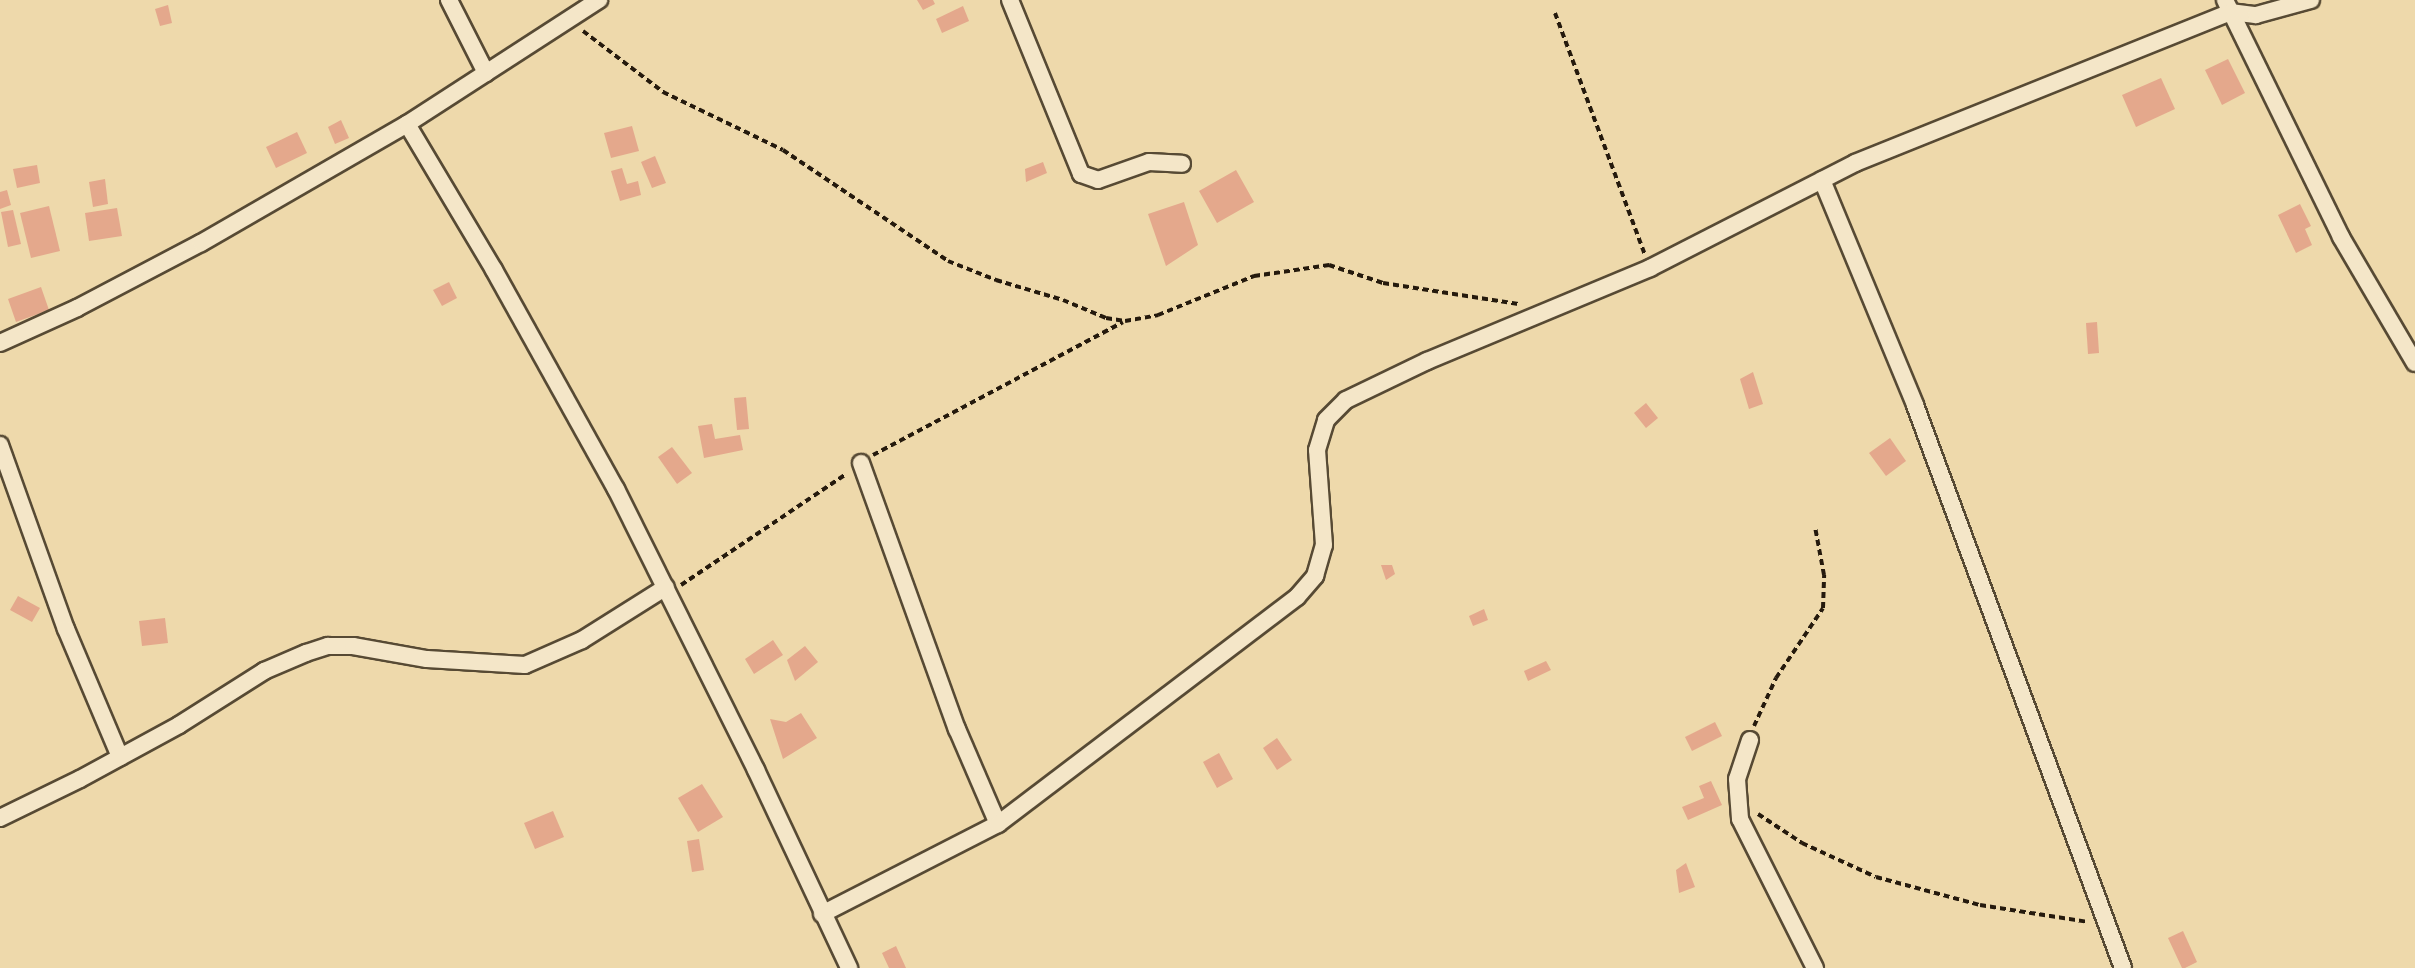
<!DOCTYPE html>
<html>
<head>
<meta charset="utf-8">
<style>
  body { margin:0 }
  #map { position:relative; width:2415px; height:968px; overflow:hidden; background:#eed9ab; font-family:"Old Standard TT",serif }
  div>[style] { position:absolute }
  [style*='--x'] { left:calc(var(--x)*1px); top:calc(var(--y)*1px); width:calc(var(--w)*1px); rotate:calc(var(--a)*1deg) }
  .building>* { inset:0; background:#e4a88c }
  .path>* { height:4px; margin-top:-2px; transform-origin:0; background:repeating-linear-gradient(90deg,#251a0d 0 6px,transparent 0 10px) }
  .roads { filter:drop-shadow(2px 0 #574a34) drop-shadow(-2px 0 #574a34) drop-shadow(0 2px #574a34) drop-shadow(0 -2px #574a34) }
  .minor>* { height:16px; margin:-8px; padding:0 8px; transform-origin:8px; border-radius:8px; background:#f4e6c8 }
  span { translate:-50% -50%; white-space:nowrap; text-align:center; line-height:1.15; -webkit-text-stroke:7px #f4e6c8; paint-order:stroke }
</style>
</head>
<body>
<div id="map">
  <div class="building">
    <i style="clip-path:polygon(917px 0,933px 0,935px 4px,923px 10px)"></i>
    <i style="clip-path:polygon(168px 5px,172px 23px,160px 26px,155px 9px)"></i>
    <i style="clip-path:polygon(963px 6px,969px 21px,942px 33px,936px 19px)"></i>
    <i style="clip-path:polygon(2228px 59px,2245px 93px,2222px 105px,2205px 70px)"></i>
    <i style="clip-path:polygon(2161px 78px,2175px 109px,2136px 127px,2122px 95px)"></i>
    <i style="clip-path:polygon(341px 120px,349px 138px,335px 144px,328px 127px)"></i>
    <i style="clip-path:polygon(632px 126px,639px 151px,611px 158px,604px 133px)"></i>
    <i style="clip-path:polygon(297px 132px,307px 153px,276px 168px,266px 147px)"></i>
    <i style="clip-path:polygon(655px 156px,666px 183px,652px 188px,641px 162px)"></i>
    <i style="clip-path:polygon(1043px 162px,1047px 173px,1026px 182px,1025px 169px)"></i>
    <i style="clip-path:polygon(37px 165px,40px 183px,17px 188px,13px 169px)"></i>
    <i style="clip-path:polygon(622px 168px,627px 184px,638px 181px,641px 195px,620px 201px,611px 171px)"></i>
    <i style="clip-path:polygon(1236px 170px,1254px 202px,1217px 223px,1199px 191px)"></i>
    <i style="clip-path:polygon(105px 179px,108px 204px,93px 207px,89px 182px)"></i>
    <i style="clip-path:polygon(7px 190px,11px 205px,0 209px,0 192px)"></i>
    <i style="clip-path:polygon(1184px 202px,1198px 245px,1166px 266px,1148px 214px)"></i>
    <i style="clip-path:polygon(2300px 204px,2311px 226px,2305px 229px,2312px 245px,2296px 253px,2278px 215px)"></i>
    <i style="clip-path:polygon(49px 206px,60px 251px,31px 258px,20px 213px)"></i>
    <i style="clip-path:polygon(117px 208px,122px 236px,89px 241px,85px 213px)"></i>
    <i style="clip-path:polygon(13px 210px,21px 244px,8px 247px,1px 212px)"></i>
    <i style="clip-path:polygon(449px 282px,457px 298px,442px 306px,433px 290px)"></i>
    <i style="clip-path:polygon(41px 287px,49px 310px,16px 322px,8px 299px)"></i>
    <i style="clip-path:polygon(2097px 322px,2099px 353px,2088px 354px,2086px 323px)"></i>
    <i style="clip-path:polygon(1753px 372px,1763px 404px,1749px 409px,1740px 379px)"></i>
    <i style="clip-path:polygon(746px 397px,749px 429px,737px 430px,734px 398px)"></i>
    <i style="clip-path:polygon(1646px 403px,1658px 418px,1646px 428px,1634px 413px)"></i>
    <i style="clip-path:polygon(712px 424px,715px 439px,740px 435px,743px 450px,704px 458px,698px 426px)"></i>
    <i style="clip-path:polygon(1890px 438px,1906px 461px,1886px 476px,1869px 453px)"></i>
    <i style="clip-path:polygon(672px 447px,692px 473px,677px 484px,658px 457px)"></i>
    <i style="clip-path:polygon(1381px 565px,1392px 565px,1395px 574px,1386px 580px)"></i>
    <i style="clip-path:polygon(18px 596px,40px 608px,32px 622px,10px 610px)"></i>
    <i style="clip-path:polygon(1484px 609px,1488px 620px,1473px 626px,1469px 616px)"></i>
    <i style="clip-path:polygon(165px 618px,168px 643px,142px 646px,139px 621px)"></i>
    <i style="clip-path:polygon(773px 640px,783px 655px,754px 674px,745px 659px)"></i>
    <i style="clip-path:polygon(805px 646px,818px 662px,795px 681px,787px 660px)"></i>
    <i style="clip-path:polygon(1546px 661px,1551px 670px,1528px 681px,1524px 671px)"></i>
    <i style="clip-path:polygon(801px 713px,817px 738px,783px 759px,770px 719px,786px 722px)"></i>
    <i style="clip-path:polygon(1715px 722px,1722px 736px,1692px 751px,1685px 737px)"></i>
    <i style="clip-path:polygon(1277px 738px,1292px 760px,1277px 770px,1263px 748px)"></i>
    <i style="clip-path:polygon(1219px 753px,1233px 779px,1217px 788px,1203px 762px)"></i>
    <i style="clip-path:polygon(1711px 781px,1722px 805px,1688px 820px,1682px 807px,1704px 798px,1699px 786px)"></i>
    <i style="clip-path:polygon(702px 784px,723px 817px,698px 832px,678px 798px)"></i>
    <i style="clip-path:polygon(553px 811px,564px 837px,535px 849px,524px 823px)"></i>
    <i style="clip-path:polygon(699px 839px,704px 870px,692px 872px,687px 841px)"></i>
    <i style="clip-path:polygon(1686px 863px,1695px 887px,1679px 893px,1676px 870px)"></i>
    <i style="clip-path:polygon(2183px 931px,2197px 962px,2185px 968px,2182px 968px,2168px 938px)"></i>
    <i style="clip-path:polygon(896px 946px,906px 968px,889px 968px,882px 953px)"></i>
  </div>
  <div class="path">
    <i style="--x:1555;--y:13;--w:258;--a:69.6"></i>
    <i style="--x:583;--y:31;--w:101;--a:37.3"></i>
    <i style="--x:663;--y:92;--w:133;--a:25.8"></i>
    <i style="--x:783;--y:150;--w:199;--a:33.9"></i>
    <i style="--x:948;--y:261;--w:52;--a:21.6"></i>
    <i style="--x:996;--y:280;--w:70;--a:16.6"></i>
    <i style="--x:1063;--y:300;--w:47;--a:22.7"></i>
    <i style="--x:1106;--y:318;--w:19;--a:9"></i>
    <i style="--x:1125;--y:321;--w:34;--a:-10"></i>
    <i style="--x:1158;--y:315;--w:104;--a:-22.1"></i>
    <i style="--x:1254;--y:276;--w:76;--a:-8.3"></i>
    <i style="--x:1329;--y:265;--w:57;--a:18.4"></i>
    <i style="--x:1383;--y:283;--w:137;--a:8.8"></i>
    <i style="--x:873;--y:455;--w:283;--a:-28"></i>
    <i style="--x:681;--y:585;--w:199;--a:-33.9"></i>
    <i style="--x:1754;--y:726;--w:53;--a:-65.4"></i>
    <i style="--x:1776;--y:678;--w:84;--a:-56.1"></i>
    <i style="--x:1823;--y:608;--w:33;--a:-88"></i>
    <i style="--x:1824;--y:575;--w:49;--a:-100.6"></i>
    <i style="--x:1758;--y:814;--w:53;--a:33.4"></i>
    <i style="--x:1802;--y:843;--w:81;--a:24.7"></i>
    <i style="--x:1876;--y:877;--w:108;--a:15.1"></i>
    <i style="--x:1980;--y:905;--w:109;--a:8.9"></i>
  </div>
  <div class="roads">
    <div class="minor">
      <i style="--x:449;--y:0;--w:82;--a:63.1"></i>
      <i style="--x:1010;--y:0;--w:188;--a:67.8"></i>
      <i style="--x:1081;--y:174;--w:18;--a:19"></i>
      <i style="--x:1098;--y:180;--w:54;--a:-19.4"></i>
      <i style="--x:1149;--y:162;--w:33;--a:3"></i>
      <i style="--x:2225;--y:0;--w:264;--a:63.9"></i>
      <i style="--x:2341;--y:237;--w:146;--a:59.6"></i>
      <i style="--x:407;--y:124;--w:170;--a:59.2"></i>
      <i style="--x:494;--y:270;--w:251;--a:60.9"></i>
      <i style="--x:616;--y:489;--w:314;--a:63.5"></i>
      <i style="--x:756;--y:770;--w:219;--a:64.8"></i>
      <i style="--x:1822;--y:180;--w:243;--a:67.5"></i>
      <i style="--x:1915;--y:405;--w:600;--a:69.72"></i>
      <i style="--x:0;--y:343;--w:85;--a:-24.4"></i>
      <i style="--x:77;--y:308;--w:140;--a:-27.7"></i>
      <i style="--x:201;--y:243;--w:238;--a:-30"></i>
      <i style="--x:407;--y:124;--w:229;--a:-32.9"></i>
      <i style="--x:0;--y:445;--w:195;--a:70.3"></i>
      <i style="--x:66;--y:629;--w:139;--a:67.1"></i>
      <i style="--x:861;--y:463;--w:283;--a:70.2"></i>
      <i style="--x:957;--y:729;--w:103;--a:66.7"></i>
      <i style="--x:1750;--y:740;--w:41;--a:108.4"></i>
      <i style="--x:1737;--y:779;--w:40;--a:85.7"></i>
      <i style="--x:1740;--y:819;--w:167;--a:63.3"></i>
      <i style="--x:0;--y:818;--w:89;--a:-26"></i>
      <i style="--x:80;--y:779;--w:113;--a:-28.6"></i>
      <i style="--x:179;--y:725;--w:101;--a:-32.4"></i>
      <i style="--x:264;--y:671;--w:46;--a:-23.2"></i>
      <i style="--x:306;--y:653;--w:23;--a:-18"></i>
      <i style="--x:328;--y:646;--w:25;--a:0"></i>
      <i style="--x:353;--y:646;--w:75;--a:10"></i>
      <i style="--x:427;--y:659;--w:98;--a:3.5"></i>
      <i style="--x:525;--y:665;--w:62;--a:-23.7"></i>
      <i style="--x:582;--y:640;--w:99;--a:-32.2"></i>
      <i style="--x:822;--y:914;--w:198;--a:-27.1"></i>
      <i style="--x:998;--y:824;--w:375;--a:-37.2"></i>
      <i style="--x:1297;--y:597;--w:28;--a:-49"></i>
      <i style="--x:1315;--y:576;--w:32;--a:-74"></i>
      <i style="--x:1324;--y:545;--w:95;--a:-94.2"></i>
      <i style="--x:1317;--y:450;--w:31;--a:-73"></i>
      <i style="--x:1326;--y:420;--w:28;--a:-45"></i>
      <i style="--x:1346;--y:400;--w:90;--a:-25.7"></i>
      <i style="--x:1427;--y:361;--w:242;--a:-22.6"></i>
      <i style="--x:1650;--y:268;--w:230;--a:-27.1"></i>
      <i style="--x:1855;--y:163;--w:404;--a:-21.9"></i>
      <i style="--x:2230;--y:12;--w:26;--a:7"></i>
      <i style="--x:2256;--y:15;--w:57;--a:-15.3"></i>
    </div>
  </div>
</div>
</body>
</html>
